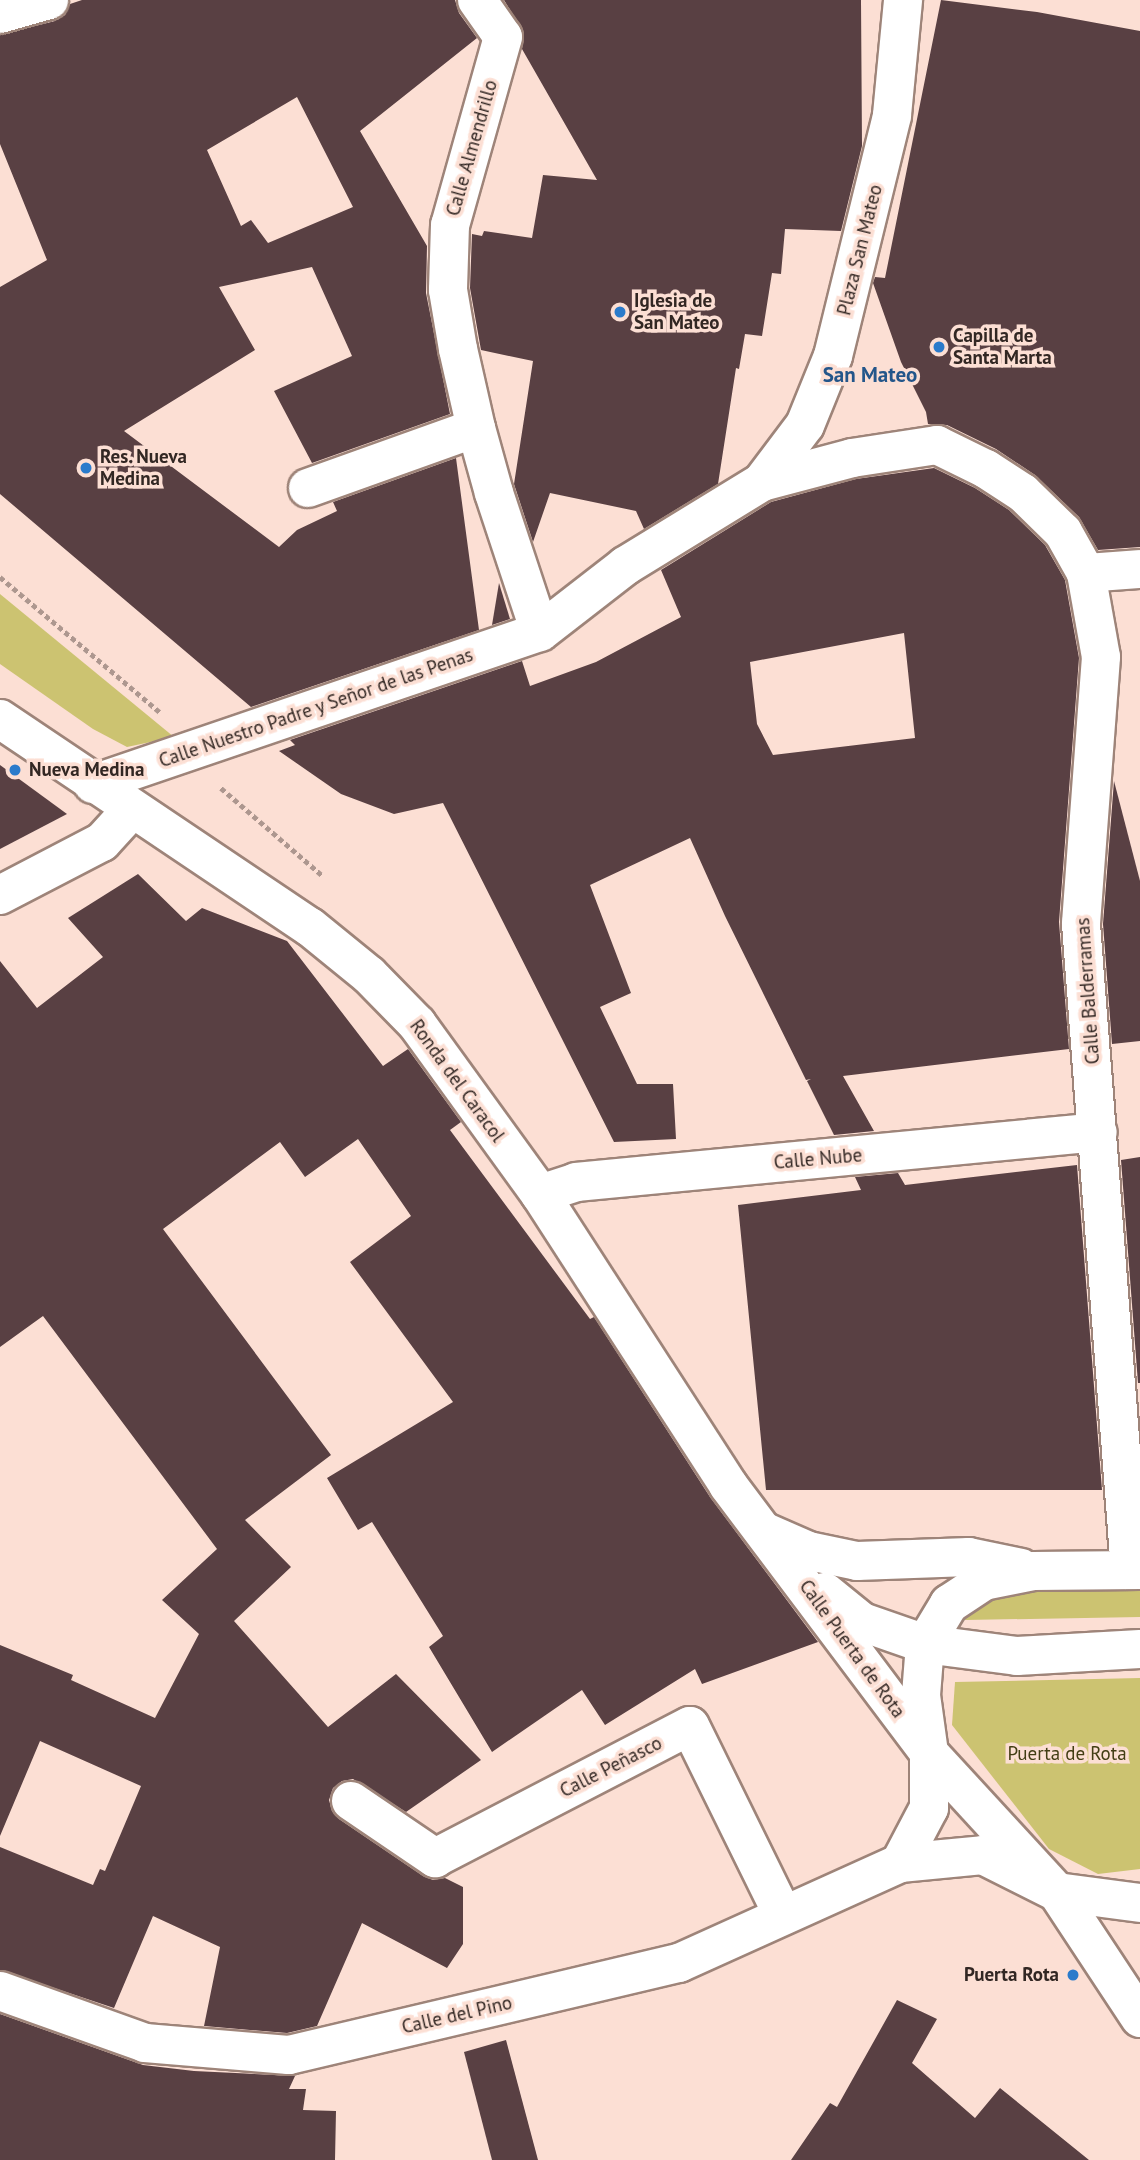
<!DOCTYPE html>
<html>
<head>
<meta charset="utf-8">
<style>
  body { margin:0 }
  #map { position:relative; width:1140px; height:2160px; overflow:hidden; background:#fcdfd4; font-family:"PT Sans",sans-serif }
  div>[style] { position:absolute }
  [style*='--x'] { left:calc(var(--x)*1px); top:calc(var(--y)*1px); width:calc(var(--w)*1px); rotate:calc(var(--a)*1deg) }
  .green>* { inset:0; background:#ccc371 }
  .building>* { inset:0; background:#594043 }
  .path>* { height:4.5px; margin-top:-2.25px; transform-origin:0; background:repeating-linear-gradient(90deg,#ad978f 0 5px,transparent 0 8.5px) }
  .roads { filter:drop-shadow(2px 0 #9e8479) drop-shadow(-2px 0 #9e8479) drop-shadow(0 2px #9e8479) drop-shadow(0 -2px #9e8479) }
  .street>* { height:38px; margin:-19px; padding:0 19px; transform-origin:19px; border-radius:19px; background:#fff }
  .secondary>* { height:38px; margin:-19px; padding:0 19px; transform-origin:19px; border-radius:19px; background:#fff }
  .dots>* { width:19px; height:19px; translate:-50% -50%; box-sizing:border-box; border:4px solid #fcdfd4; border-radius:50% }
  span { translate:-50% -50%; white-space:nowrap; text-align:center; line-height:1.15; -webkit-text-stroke:7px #fcdfd4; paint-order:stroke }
  .street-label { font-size:19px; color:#322723 }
  .poi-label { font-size:19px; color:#322723; font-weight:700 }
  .left { translate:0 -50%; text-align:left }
  .right { translate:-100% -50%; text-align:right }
  .park-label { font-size:19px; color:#423d14 }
  .neighbourhood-label { font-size:21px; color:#24568a; font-weight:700 }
</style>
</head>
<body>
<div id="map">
  <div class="green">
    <i style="clip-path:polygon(0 594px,174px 737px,127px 747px,93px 729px,0 664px)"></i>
    <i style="clip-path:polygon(1021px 1590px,1140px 1590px,1140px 1617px,965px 1620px,964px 1615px,989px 1598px)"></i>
    <i style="clip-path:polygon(1140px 1678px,1140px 1869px,1098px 1874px,1049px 1849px,952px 1725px,955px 1682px)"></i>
  </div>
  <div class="building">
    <i style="clip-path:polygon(evenodd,82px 0,455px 0,459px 13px,477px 38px,360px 131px,427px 246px,426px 293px,450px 414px,312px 463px,274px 391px,352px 356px,312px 267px,219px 287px,255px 350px,124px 431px,279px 547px,297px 530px,337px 511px,333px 502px,456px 458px,479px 630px,251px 707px,0 494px,0 287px,47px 260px,0 144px,0 35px,55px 21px,65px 15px,70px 4px,82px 0,297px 97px,353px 207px,268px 243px,251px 220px,241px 226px,207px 150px,297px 97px)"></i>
    <i style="clip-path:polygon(504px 0,861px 0,862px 146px,841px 231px,785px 229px,781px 274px,772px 273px,762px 336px,745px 334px,739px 369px,736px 368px,718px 484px,644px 529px,636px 511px,550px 493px,533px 542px,514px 484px,533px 361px,481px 350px,470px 288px,472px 234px,482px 236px,484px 231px,532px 238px,543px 175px,597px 180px,522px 49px,524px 33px)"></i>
    <i style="clip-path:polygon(941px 0,1037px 12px,1140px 31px,1140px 547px,1098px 550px,1079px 517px,1035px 475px,996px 449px,947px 425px,928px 424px,926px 412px,901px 362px,873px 283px,875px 277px,885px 278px)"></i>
    <i style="clip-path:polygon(evenodd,934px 468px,975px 488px,1009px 510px,1045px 545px,1065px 580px,1079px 658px,1059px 922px,1069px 1049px,843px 1076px,874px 1131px,834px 1135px,807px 1081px,811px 1079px,806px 1080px,725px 916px,690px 838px,590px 885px,631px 993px,600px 1007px,637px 1084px,673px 1084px,676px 1139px,614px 1142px,443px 803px,394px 814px,341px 794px,279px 751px,295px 745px,290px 740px,522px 661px,530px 686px,596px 662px,681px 617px,661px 570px,771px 502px,856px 479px,934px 468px,904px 633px,915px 738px,773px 755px,757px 724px,750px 662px,904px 633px)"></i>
    <i style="clip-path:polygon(499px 583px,510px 619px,492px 625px)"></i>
    <i style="clip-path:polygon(0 765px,67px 814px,0 849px)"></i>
    <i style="clip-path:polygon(1114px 781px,1140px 881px,1140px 1041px,1112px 1044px,1103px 924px)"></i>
    <i style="clip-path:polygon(138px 874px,186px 921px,202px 908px,287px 941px,383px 1066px,408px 1049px,461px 1122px,450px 1130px,590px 1319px,594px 1317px,710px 1497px,818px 1642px,702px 1684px,695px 1669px,605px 1725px,582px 1690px,492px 1752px,429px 1647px,443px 1636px,372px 1522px,358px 1530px,327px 1478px,453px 1402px,350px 1262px,411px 1216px,358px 1139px,305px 1177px,280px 1142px,163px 1229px,331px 1455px,245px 1520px,291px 1567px,234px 1621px,328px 1727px,396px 1674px,481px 1760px,406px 1812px,353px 1779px,342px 1781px,333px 1788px,329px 1800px,332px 1811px,339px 1819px,423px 1876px,433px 1880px,445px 1878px,463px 1887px,463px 1944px,447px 1968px,362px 1923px,317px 2026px,287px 2033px,204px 2026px,220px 1947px,153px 1916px,114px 2008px,0 1970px,0 1847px,93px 1885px,100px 1869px,105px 1871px,141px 1786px,40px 1741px,0 1836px,0 1645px,73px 1675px,71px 1680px,155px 1718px,199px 1634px,162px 1600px,217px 1549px,43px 1316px,0 1347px,0 961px,37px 1008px,103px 957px,68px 918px)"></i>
    <i style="clip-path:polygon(1140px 1157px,1140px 1383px,1138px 1383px,1121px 1160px)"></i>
    <i style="clip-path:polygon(1077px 1165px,1102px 1490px,766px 1490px,738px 1205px,861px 1190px,855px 1177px,898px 1173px,905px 1185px)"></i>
    <i style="clip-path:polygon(897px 2000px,937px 2019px,912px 2063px,975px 2118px,1000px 2088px,1089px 2160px,791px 2160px,830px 2103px,837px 2107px)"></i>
    <i style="clip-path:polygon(0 2014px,143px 2065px,194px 2071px,295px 2076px,289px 2089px,306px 2089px,303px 2110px,336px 2111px,335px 2160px,0 2160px)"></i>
    <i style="clip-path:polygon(506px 2040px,538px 2160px,492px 2160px,464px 2052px)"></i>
  </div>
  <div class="path">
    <i style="--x:0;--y:577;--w:209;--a:40.2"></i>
    <i style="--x:221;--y:788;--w:135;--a:40.8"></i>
  </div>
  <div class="roads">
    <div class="street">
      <i style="--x:477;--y:0;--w:45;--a:54.9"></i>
      <i style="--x:503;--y:37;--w:195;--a:105.7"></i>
      <i style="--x:450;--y:225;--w:65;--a:91.8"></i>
      <i style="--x:448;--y:290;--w:60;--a:80.4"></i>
      <i style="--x:458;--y:349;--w:81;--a:77.2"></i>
      <i style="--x:476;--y:428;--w:67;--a:74.5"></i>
      <i style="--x:494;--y:493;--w:146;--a:71.7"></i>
      <i style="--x:0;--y:14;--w:51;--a:-15.9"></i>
      <i style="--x:762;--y:482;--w:93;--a:-14.9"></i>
      <i style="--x:852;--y:458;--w:86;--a:-8.7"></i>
      <i style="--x:937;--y:445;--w:55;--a:26.1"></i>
      <i style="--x:986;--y:469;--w:44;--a:33"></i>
      <i style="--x:1023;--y:493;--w:56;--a:44.3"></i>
      <i style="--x:1063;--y:532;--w:47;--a:60.7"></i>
      <i style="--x:1086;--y:573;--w:85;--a:79.9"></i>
      <i style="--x:1101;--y:657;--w:268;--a:94.3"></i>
      <i style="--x:1081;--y:924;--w:648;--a:85.66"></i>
      <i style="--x:308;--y:488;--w:178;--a:-19.7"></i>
      <i style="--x:1086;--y:573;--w:54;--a:-4.2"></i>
      <i style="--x:93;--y:784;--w:472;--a:-18.8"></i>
      <i style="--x:540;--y:632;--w:108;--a:-37.8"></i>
      <i style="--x:625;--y:566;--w:161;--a:-31.5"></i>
      <i style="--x:762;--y:482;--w:71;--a:-53"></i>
      <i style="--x:805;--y:425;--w:74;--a:-67.9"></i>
      <i style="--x:833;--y:356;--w:248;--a:-76.2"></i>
      <i style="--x:892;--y:115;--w:116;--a:-84.5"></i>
      <i style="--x:0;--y:895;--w:115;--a:-27.5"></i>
      <i style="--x:102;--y:842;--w:45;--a:-47.7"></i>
      <i style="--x:540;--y:1194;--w:38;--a:-18"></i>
      <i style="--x:576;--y:1182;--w:524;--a:-5.47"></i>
      <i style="--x:765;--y:1532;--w:48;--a:23.4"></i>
      <i style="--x:809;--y:1551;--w:49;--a:11.8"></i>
      <i style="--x:857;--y:1561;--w:112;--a:-2"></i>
      <i style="--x:969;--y:1557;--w:53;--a:11.9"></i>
      <i style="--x:351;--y:1801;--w:102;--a:34.2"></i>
      <i style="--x:435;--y:1858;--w:287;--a:-27.4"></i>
      <i style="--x:690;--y:1726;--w:211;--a:63.8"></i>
      <i style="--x:900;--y:1863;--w:62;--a:-62.2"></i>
      <i style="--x:929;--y:1808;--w:55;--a:-90"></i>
      <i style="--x:929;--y:1753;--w:59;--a:-97.9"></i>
      <i style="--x:921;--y:1695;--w:51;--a:-85.5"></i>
      <i style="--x:925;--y:1644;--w:47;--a:-59"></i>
      <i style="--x:949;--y:1604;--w:42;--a:-33.3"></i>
      <i style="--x:984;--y:1581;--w:50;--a:-11.5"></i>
      <i style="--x:1033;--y:1571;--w:107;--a:-0.5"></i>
      <i style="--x:0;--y:1991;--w:154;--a:19.7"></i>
      <i style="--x:145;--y:2043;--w:144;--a:4.8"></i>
      <i style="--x:289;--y:2055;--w:401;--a:-13.3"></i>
      <i style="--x:679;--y:1963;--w:243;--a:-24.3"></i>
      <i style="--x:900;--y:1863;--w:83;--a:-5.5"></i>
      <i style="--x:983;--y:1855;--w:78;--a:26.6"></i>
    </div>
    <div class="secondary">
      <i style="--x:0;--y:719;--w:373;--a:33.9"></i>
      <i style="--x:310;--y:927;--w:76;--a:39.1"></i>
      <i style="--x:369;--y:975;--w:69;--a:45.6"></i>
      <i style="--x:417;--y:1024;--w:210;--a:54.1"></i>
      <i style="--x:540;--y:1194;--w:346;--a:57.1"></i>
      <i style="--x:728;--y:1485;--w:335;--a:53.1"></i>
      <i style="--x:929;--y:1753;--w:189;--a:47.4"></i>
      <i style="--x:1057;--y:1892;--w:151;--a:56.6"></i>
      <i style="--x:825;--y:1592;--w:48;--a:39"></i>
      <i style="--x:862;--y:1622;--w:67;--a:19.2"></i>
      <i style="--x:925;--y:1644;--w:93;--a:7.4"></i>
      <i style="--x:1017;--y:1656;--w:123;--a:-3.3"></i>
      <i style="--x:1057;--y:1892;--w:84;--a:7.5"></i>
    </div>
  </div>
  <div class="dots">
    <i style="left:620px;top:312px;background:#2b7bcb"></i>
    <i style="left:939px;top:347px;background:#2b7bcb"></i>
    <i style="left:86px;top:468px;background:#2b7bcb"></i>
    <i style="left:15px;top:770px;background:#2b7bcb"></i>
    <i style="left:1073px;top:1975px;background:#2b7bcb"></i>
  </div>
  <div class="street-label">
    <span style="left:472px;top:148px;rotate:-74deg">Calle Almendrillo</span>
    <span style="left:860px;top:250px;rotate:-76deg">Plaza San Mateo</span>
    <span style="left:316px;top:708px;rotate:-19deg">Calle Nuestro Padre y Señor de las Penas</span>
    <span style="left:1088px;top:991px;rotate:-94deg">Calle Balderramas</span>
    <span style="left:457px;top:1081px;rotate:54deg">Ronda del Caracol</span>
    <span style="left:818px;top:1159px;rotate:-5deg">Calle Nube</span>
    <span style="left:852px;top:1649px;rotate:54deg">Calle Puerta de Rota</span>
    <span style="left:611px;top:1767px;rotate:-27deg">Calle Peñasco</span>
    <span style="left:457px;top:2015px;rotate:-13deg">Calle del Pino</span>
  </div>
  <div class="poi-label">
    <span class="left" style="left:634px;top:312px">Iglesia de<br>San Mateo</span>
    <span class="left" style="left:953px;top:347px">Capilla de<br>Santa Marta</span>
    <span class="left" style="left:100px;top:468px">Res. Nueva<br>Medina</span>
    <span class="left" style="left:29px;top:770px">Nueva Medina</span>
    <span class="right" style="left:1059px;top:1975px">Puerta Rota</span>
  </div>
  <div class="park-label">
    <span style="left:1067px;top:1754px">Puerta de Rota</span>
  </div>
  <div class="neighbourhood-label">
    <span style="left:870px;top:375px">San Mateo</span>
  </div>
</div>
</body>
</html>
